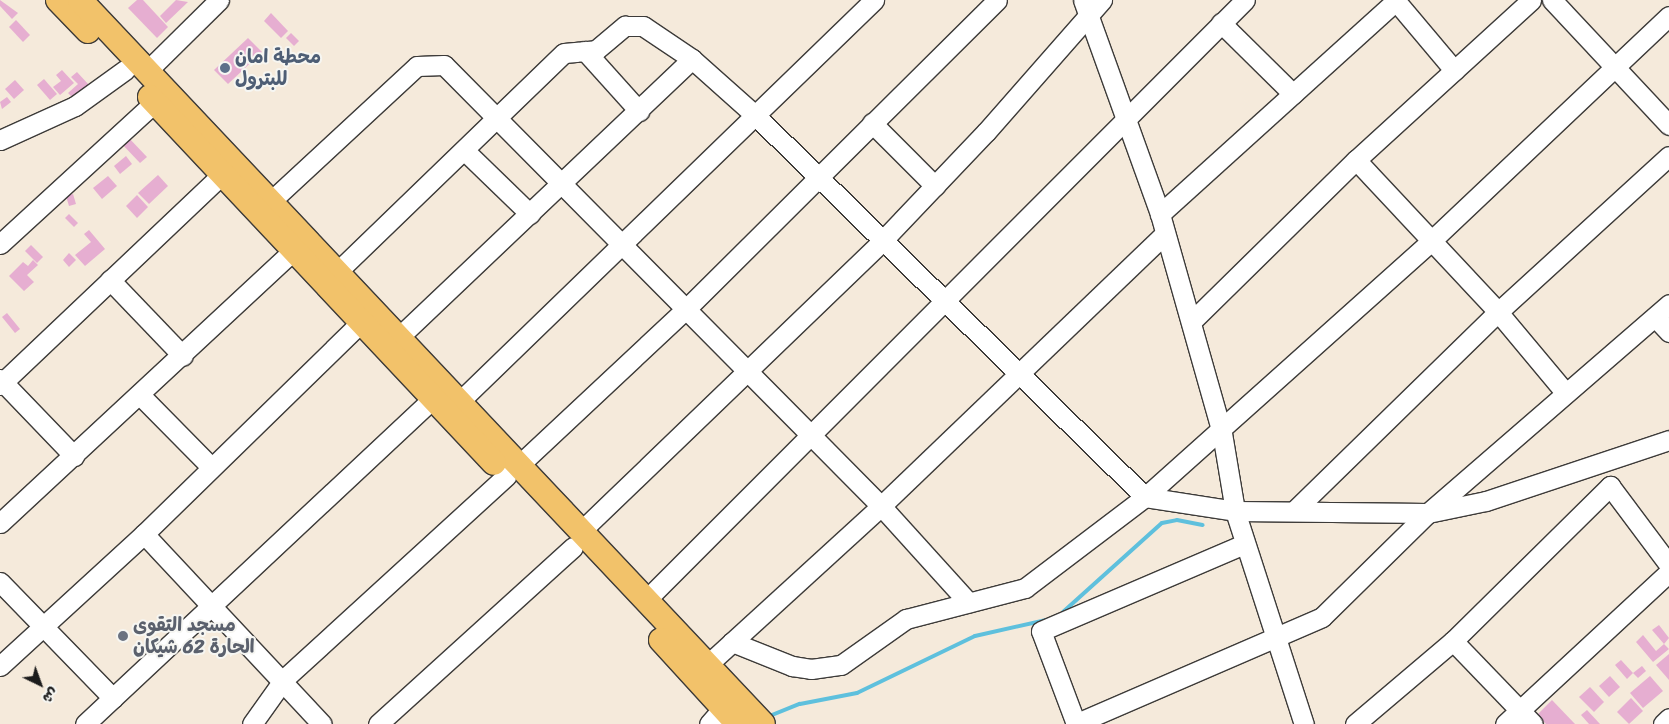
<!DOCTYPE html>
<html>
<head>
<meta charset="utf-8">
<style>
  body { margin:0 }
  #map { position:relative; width:1669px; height:724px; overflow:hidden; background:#f5eadb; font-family:Sriracha,"Playpen Sans Arabic",sans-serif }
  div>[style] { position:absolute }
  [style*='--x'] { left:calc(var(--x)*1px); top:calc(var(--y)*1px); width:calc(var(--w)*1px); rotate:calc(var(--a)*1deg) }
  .stream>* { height:4px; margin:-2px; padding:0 2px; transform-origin:2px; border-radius:2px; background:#5ec0dd }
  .building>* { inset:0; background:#e6aed1 }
  .roads { filter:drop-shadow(1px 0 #3d3b39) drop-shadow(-1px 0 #3d3b39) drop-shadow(0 1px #3d3b39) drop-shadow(0 -1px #3d3b39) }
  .minor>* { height:19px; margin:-9.5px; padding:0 9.5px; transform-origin:9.5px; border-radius:9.5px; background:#fff }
  .major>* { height:24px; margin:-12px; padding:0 12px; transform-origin:12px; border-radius:12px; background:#f2c26a }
  .dots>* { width:14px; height:14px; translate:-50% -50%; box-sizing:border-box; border:2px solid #f6f6f2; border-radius:50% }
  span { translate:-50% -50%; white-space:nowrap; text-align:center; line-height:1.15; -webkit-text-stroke:4px #f6f6f2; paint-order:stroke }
  .service-label { font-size:19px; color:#4e5e75; font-weight:700 }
  .left { translate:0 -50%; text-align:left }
  .worship-label { font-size:19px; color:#5b616d; font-weight:700 }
  .north { position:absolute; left:15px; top:659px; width:50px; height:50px; -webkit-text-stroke:4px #f6f6f2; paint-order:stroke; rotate:138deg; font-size:14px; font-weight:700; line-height:20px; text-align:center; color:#1c1c1c }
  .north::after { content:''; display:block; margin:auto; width:18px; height:22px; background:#1c1c1c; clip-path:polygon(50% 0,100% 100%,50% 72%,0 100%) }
</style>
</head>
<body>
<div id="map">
  <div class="stream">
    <i style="--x:1063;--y:612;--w:133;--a:-42"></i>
    <i style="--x:1162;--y:523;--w:15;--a:-11"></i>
    <i style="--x:1177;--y:520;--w:26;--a:11"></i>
    <i style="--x:767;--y:717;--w:35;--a:-22"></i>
    <i style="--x:800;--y:704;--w:58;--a:-10.9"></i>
    <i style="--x:857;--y:693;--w:131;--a:-25.8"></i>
    <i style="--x:975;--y:636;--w:73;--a:-12.7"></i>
  </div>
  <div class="building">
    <i style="clip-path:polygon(0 0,18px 13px,12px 19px,0 6px)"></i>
    <i style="clip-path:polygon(137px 0,143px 0,168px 27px,157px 38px,128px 8px)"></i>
    <i style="clip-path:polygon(176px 0,188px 2px,166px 23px,160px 16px)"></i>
    <i style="clip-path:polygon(271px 13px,288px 31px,281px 38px,264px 21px)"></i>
    <i style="clip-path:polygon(16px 20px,30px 35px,23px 42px,9px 27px)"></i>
    <i style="clip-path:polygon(291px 33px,299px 41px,294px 46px,286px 38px)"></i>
    <i style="clip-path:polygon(248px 38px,262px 52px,228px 84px,214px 70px)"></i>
    <i style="clip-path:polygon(62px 70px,74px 83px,60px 95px,53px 87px,61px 81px,56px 75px)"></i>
    <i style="clip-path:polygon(77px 72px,89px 85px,74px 99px,68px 93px,78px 84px,71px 77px)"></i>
    <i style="clip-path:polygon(44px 79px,57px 94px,50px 100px,37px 85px)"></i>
    <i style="clip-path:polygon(15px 80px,24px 90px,14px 99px,5px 89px)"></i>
    <i style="clip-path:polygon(7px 97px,11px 102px,2px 109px,0 102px)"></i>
    <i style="clip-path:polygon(127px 136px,147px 157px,140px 163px,120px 142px)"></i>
    <i style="clip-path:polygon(126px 156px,132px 164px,120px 174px,114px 166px)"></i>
    <i style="clip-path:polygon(158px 175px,168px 186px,149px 204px,138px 193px)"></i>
    <i style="clip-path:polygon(108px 176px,117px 186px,102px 199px,93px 188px)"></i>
    <i style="clip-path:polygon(73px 194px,76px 204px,69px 206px,66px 196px)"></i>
    <i style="clip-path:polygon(137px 195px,148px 207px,137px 218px,126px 206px)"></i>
    <i style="clip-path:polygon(69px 214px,78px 223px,74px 227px,65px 218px)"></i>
    <i style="clip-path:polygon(89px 230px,105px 249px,85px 266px,75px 255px,91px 242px,84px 234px)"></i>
    <i style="clip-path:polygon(31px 245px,43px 257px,37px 263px,25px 251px)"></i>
    <i style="clip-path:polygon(69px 253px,76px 260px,69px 267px,63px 260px)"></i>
    <i style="clip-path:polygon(33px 260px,38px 265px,27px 275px,34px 282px,24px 291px,9px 276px,23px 262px,28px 266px)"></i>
    <i style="clip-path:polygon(7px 313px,20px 329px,15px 333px,2px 317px)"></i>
    <i style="clip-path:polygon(1659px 625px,1669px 638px,1664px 644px,1652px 630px)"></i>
    <i style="clip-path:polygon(1643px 635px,1656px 651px,1664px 644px,1669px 649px,1653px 662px,1636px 642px)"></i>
    <i style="clip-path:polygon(1669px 654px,1669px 680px,1656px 665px)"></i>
    <i style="clip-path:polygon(1621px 660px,1633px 673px,1627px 679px,1615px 665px)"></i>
    <i style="clip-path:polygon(1642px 666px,1646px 671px,1638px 678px,1633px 673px)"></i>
    <i style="clip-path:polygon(1610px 676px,1620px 687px,1609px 697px,1599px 686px)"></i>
    <i style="clip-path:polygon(1650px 676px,1663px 691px,1643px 708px,1630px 693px)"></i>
    <i style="clip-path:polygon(1590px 687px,1604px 702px,1594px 712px,1579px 697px)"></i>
    <i style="clip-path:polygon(1631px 698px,1643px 711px,1629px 724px,1617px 712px)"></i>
    <i style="clip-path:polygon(1552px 700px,1575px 724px,1546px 724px,1537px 715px)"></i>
    <i style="clip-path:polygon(1587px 710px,1600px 724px,1589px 724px,1581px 715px)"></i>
  </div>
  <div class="roads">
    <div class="minor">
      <i style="--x:1083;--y:0;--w:227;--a:70.2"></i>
      <i style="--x:1160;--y:214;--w:228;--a:74.2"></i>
      <i style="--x:1222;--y:433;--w:79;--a:80.5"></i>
      <i style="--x:1235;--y:511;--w:224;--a:72.1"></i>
      <i style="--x:1395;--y:0;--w:92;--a:49.9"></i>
      <i style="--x:1552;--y:0;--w:171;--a:46.9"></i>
      <i style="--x:1221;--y:23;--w:101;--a:44.6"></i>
      <i style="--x:585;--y:51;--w:81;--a:48"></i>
      <i style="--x:147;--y:71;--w:101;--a:-44.6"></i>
      <i style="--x:872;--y:123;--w:89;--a:45"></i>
      <i style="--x:0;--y:140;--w:82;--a:-24.4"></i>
      <i style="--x:75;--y:106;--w:62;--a:-35.8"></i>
      <i style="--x:466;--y:152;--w:89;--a:44.1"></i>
      <i style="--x:1356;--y:160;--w:208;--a:46.9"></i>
      <i style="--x:1498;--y:312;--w:104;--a:50.1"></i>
      <i style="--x:270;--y:202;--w:200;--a:-42.8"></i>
      <i style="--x:417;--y:66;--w:27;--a:-2"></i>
      <i style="--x:444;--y:65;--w:621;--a:45.26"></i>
      <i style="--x:881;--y:506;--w:130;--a:47.8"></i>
      <i style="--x:1160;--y:214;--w:316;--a:-42.1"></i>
      <i style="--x:0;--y:244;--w:210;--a:-42.5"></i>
      <i style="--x:337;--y:272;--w:315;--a:-44"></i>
      <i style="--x:564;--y:53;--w:32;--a:-5"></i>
      <i style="--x:596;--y:50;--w:38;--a:-40"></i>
      <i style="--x:625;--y:26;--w:18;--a:0"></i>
      <i style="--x:643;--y:26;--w:59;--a:34"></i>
      <i style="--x:692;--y:59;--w:87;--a:41.7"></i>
      <i style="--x:757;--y:117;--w:543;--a:44.4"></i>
      <i style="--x:1145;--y:497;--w:382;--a:-41.8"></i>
      <i style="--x:1430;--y:242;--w:329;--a:-43.4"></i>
      <i style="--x:110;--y:280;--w:105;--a:46.2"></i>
      <i style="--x:1655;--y:317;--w:21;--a:47"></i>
      <i style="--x:1192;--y:321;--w:230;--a:-44.5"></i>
      <i style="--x:1356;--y:160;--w:237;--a:-42.4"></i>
      <i style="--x:399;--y:337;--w:404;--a:-43.5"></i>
      <i style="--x:0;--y:379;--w:107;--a:46.1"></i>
      <i style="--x:0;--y:385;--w:305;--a:-43.5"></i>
      <i style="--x:140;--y:395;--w:100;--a:45.4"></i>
      <i style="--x:459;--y:402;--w:578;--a:-44.09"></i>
      <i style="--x:518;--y:466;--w:230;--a:-43.1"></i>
      <i style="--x:686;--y:309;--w:438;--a:-44.8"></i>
      <i style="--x:1296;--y:509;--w:282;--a:-44.3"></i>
      <i style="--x:1498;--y:312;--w:231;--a:-42.4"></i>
      <i style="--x:0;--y:523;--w:400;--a:-42.9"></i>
      <i style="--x:580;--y:532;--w:422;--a:-43.9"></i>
      <i style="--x:884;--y:239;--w:148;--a:-46.4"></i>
      <i style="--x:986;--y:132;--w:176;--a:-48.7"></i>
      <i style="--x:144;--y:534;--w:260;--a:46.9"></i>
      <i style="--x:0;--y:582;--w:162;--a:45.8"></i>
      <i style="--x:645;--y:601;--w:849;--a:-45.05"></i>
      <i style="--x:1453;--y:641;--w:115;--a:46.1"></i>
      <i style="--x:732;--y:642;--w:65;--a:21.8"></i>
      <i style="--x:792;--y:666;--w:19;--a:9"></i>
      <i style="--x:811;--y:669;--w:30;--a:-8"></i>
      <i style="--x:841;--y:665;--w:80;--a:-35.3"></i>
      <i style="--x:906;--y:619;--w:123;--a:-14.6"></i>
      <i style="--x:1025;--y:588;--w:151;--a:-37.2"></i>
      <i style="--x:1145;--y:497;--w:91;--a:8.8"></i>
      <i style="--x:1235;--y:511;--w:193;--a:0.6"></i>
      <i style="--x:1428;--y:513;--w:59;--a:-11.7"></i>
      <i style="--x:1486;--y:501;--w:193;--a:-18.4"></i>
      <i style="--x:707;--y:665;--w:236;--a:-42.4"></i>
      <i style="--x:881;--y:506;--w:393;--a:-43.8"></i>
      <i style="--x:0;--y:666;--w:195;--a:-42.5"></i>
      <i style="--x:144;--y:534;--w:302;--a:-44.3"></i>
      <i style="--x:85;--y:724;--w:475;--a:-43.1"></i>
      <i style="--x:252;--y:724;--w:55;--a:-54.6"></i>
      <i style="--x:284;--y:679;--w:301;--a:-42.4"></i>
      <i style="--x:378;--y:724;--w:263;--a:-42.2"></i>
      <i style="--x:709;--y:724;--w:21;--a:-49"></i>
      <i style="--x:1075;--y:724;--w:269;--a:-23.4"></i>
      <i style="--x:1322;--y:617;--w:148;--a:-44.5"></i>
      <i style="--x:1428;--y:513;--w:319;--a:-40.9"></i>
      <i style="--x:1076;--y:724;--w:99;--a:-110.6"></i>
      <i style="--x:1041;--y:631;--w:221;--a:-23.2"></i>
      <i style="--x:1355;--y:724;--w:128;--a:-40.3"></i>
      <i style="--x:1453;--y:641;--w:221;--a:-44.6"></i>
      <i style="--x:1610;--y:486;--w:99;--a:53.2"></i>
      <i style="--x:1505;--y:724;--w:224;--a:-42.8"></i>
      <i style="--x:1663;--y:724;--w:8;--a:-45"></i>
    </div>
    <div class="major">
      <i style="--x:58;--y:0;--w:43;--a:45.9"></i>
      <i style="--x:80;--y:0;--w:995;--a:46.67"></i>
      <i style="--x:150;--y:97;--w:502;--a:46.77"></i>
      <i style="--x:661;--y:640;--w:114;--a:47.5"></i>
    </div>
  </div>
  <div class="dots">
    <i style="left:225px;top:68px;background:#5c6f8a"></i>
    <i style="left:123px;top:636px;background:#6b7280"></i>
  </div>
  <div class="service-label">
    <span class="left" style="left:235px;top:68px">محطة امان<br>للبترول</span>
  </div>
  <div class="worship-label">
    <span class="left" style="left:133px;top:636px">مسجد التقوى<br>الحارة 62 شيكان</span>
  </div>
  <div class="north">ش</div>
</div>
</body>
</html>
